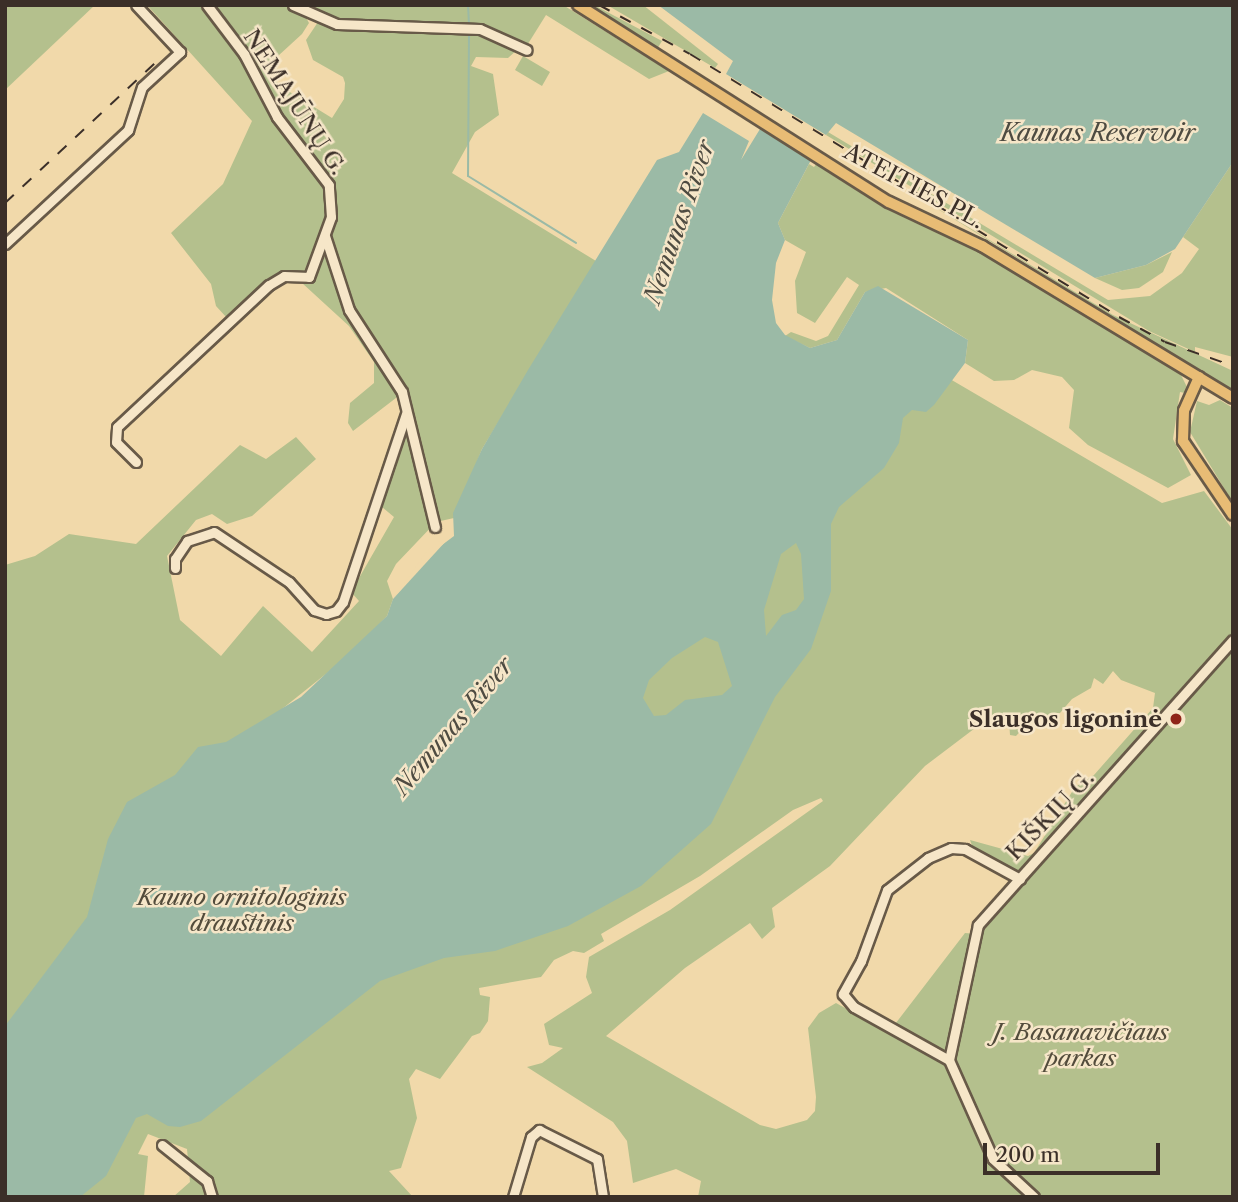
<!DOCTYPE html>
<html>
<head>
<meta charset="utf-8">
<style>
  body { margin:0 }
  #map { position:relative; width:1238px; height:1202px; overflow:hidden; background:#f1d9aa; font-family:"Libre Caslon Text",serif }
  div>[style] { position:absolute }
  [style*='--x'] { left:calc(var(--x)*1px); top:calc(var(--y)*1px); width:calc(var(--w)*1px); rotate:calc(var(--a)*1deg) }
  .green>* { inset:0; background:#b4c08d }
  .water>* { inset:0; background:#9bbaa6 }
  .pier>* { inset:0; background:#f1d9aa }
  .stream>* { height:2px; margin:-1px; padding:0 1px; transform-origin:1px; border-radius:1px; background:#9bbaa6 }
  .roads { filter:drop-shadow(2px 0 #685a48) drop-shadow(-2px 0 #685a48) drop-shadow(0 2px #685a48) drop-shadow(0 -2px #685a48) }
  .minor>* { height:9px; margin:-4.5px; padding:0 4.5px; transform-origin:4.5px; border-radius:4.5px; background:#f6e6c8 }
  .major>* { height:10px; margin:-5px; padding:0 5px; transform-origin:5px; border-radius:5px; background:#e8bc75 }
  .rail>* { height:2px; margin-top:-1px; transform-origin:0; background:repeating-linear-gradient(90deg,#3b2f28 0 12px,transparent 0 24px) }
  .dots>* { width:19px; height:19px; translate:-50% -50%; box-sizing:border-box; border:4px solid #f6e6c8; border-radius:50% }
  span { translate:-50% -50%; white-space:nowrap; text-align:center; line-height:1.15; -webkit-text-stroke:5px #f6e6c8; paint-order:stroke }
  .street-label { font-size:23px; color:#3b2f28 }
  .poi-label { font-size:23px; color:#3b2f28; font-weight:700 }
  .right { translate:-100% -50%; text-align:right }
  .park-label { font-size:23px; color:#534c3c; font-style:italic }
  .water-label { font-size:24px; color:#4e4b41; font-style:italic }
  .frame { position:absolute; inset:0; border:7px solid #3b2f28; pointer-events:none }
  .scale { position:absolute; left:983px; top:1143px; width:177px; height:32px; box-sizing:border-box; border:4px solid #3b2f28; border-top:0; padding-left:9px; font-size:21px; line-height:24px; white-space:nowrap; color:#3b2f28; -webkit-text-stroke:5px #f6e6c8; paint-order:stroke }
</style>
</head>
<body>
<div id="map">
  <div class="green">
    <i style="clip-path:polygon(5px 5px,95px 5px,5px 90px)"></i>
    <i style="clip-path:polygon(147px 5px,202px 5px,240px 53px,209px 5px,286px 5px,304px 14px,309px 23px,302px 34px,266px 67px,280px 86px,332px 118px,344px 99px,345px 83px,343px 77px,313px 60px,306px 40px,318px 22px,343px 27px,477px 32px,518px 49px,508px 58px,476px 57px,471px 66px,493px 74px,499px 115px,475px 132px,452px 173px,596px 261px,482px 449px,454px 518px,436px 522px,396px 564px,387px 581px,393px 599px,387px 616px,352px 653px,282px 709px,946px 386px,950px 379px,1162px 503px,1204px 491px,1233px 530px,1233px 634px,1020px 876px,973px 848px,970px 840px,1028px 856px,1034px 853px,1075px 787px,1094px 775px,1153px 708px,1155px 693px,1121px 680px,1113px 671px,1103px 684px,1094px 678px,1091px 688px,1072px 699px,1060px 713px,1028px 723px,1016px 736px,1010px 735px,1009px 721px,995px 713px,925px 766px,830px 866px,772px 908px,775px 927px,762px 939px,750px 923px,685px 968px,606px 1036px,760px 1125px,776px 1129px,807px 1120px,815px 1111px,816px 1097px,808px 1028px,819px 1013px,836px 1003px,889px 1032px,965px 933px,977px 934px,1233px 645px,1233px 1197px,698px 1197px,701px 1181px,676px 1169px,633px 1183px,627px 1141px,613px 1122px,527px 1067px,542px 1063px,563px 1048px,549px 1045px,544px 1024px,592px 993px,586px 977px,589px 957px,670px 910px,823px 801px,821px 798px,793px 810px,700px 876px,601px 934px,604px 941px,584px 953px,573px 951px,554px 960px,541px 977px,479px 988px,480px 995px,490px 997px,488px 1021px,480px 1033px,472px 1036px,440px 1079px,416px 1069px,409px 1079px,417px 1118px,401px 1168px,389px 1171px,413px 1197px,173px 1197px,190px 1182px,187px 1149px,148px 1134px,138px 1154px,148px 1156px,144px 1197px,5px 1197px,5px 565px,35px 556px,69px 534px,136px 544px,240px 445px,266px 459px,296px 437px,316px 459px,252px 516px,227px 524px,212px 514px,196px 520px,167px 556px,180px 620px,221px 656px,263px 606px,312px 652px,359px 601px,351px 592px,394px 517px,376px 502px,410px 412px,405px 391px,353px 431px,348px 423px,350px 403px,374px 383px,374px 362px,349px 326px,290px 272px,277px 273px,227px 318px,216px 306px,211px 284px,171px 233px,223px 184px,252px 121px)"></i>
    <i style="clip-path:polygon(301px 5px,563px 5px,669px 71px,649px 79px,546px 15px,526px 47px,485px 27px,336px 20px)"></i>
    <i style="clip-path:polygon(585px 5px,594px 5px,662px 41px,657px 49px)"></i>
    <i style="clip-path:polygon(607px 5px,643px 5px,718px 64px,715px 68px)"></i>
    <i style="clip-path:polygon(523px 56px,550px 72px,542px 86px,515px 70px)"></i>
    <i style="clip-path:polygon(828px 132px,1108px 300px,1150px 296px,1182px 273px,1199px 249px,1183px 237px,1233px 162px,1233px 357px,1195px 347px,1195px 352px,1149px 331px,826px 135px)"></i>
    <i style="clip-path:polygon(817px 163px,904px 216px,976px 249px,1178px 369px,1187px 387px,1185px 393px,1180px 392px,1173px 439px,1191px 475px,1168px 488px,1088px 445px,1069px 428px,1074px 390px,1062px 377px,1032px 370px,1014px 380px,994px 381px,965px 363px,968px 340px,886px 288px,865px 292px,837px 340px,810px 348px,785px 336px,791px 332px,816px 341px,828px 336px,859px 285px,847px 277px,815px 323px,797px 313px,795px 281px,806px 252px,785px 240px,778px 223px,809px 164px,814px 167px)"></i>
    <i style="clip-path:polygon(902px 187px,1113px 315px,1233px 371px,1233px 391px)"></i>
    <i style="clip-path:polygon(1172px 252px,1163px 272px,1139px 288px,1122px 290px,1095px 278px,1146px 265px)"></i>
    <i style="clip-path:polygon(1220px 400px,1233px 408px,1233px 503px,1190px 432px,1197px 401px,1209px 405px)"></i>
  </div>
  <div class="water">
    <i style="clip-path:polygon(658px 5px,1233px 5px,1233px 162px,1175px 249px,1146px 265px,1095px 278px,836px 123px,826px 135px,726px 74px,733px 61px)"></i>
    <i style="clip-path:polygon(evenodd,703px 113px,749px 141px,741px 160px,760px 129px,811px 160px,778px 223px,785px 240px,776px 263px,772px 300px,776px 323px,785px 335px,810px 348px,837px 340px,865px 292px,878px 286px,968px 340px,965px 363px,934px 405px,926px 412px,912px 410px,903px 418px,899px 443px,884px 468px,839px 507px,831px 524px,831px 591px,811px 649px,775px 697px,711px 824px,641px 886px,568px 926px,495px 951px,444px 958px,380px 981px,201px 1121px,180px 1127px,168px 1126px,147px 1114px,136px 1118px,106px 1176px,80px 1197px,5px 1197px,5px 1026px,87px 917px,108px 839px,127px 802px,175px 775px,198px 747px,226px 742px,301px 697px,387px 616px,393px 599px,430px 554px,454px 536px,453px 513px,482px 449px,528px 370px,657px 160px,679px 152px,703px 113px,796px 543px,801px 554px,804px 599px,796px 610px,782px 615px,766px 636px,764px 610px,781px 554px,796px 543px,703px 113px,705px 637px,718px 642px,732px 686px,722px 695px,685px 700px,666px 715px,654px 716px,643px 698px,649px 680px,672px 658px,705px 637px)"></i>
  </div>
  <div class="pier">
    <i style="clip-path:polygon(444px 538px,446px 541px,393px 599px,427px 551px)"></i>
  </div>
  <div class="stream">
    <i style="--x:468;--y:5;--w:18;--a:87"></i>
    <i style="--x:469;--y:34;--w:142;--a:90.4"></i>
    <i style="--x:468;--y:176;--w:127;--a:31.8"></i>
  </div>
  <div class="roads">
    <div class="minor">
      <i style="--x:293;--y:5;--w:48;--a:23.4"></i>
      <i style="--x:337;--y:24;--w:143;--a:2"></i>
      <i style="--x:480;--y:29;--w:51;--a:24.1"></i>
      <i style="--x:325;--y:236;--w:78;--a:72"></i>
      <i style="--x:349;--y:310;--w:98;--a:57.1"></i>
      <i style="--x:402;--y:392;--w:139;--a:76.3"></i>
      <i style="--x:5;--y:244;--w:168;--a:-42.8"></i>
      <i style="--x:128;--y:130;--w:45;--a:-72"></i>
      <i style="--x:142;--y:87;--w:52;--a:-42.6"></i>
      <i style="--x:180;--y:52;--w:64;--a:-133.1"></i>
      <i style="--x:136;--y:462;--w:28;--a:-135"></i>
      <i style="--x:116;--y:442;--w:15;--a:-86"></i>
      <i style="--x:117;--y:427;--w:208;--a:-43.1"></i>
      <i style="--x:269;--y:285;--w:17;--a:-31"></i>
      <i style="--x:284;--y:276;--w:25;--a:2"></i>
      <i style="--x:309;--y:277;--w:64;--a:-69.9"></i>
      <i style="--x:331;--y:217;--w:32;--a:-94"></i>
      <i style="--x:329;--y:185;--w:86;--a:-127.4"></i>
      <i style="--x:277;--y:117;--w:71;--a:-117.6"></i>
      <i style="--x:244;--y:54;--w:61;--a:-127.1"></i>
      <i style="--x:175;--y:568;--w:9;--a:-90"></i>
      <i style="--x:175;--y:559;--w:22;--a:-56"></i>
      <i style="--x:187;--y:541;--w:28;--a:-18"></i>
      <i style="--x:214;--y:532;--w:90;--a:33.7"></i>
      <i style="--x:289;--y:582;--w:38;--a:48"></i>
      <i style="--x:314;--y:610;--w:13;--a:18"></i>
      <i style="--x:326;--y:614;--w:10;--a:-17"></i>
      <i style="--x:336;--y:611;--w:11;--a:-52"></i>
      <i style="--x:343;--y:602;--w:198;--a:-71.5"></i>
      <i style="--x:1020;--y:879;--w:63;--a:-151.4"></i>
      <i style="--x:965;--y:849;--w:14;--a:-176"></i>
      <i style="--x:951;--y:848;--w:25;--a:157"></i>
      <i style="--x:928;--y:858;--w:52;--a:142"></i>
      <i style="--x:887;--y:890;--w:76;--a:110.1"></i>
      <i style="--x:861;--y:961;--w:38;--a:119"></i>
      <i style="--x:843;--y:994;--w:17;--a:50"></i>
      <i style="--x:854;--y:1007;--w:109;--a:29.2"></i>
      <i style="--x:949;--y:1060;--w:108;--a:66"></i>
      <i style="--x:993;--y:1159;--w:56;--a:42.8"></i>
      <i style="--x:949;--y:1060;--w:138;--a:-77.9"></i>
      <i style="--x:978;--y:925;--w:382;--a:-48.2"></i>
      <i style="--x:162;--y:1145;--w:58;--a:38.7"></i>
      <i style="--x:207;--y:1181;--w:17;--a:73"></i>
      <i style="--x:513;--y:1197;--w:63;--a:-73.3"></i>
      <i style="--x:531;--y:1137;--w:11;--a:-41"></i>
      <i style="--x:539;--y:1130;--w:65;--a:26.6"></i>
      <i style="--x:597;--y:1159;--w:38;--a:81"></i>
    </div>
    <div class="major">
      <i style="--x:578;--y:5;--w:368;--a:32.4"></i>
      <i style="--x:889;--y:202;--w:103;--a:25.3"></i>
      <i style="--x:982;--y:246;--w:293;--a:31.2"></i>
      <i style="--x:1199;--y:377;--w:37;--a:114"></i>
      <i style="--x:1184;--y:411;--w:30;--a:92"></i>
      <i style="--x:1183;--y:441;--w:89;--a:56"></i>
    </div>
  </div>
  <div class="rail">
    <i style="--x:599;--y:5;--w:103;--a:28.3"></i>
    <i style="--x:690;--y:54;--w:503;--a:31.51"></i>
    <i style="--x:1119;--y:317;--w:52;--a:28.5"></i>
    <i style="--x:1165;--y:342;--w:72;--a:19.4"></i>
    <i style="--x:5;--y:203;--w:207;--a:-43"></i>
  </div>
  <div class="dots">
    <i style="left:1176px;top:719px;background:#8f2418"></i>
  </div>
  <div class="street-label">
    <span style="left:295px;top:102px;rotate:57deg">NEMAJŪNŲ G.</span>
    <span style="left:914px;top:186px;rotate:28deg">ATEITIES PL.</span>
    <span style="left:1050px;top:815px;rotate:-46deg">KIŠKIŲ G.</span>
  </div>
  <div class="poi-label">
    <span class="right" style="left:1162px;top:719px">Slaugos ligoninė</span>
  </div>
  <div class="park-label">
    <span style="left:242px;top:910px">Kauno ornitologinis<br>draustinis</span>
    <span style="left:1081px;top:1045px">J. Basanavičiaus<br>parkas</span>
  </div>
  <div class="water-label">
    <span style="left:1098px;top:133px">Kaunas Reservoir</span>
    <span style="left:679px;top:222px;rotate:-71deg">Nemunas River</span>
    <span style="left:453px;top:726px;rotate:-50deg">Nemunas River</span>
  </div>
  <div class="frame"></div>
  <div class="scale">200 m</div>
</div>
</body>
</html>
